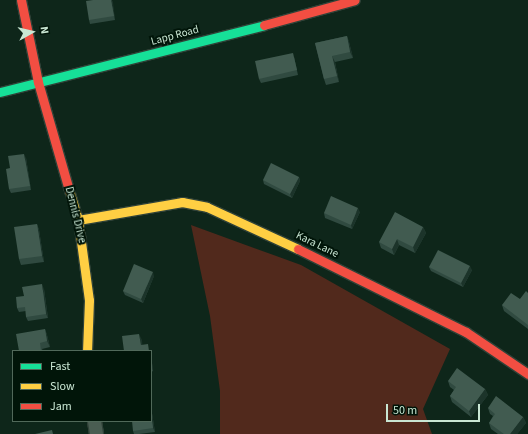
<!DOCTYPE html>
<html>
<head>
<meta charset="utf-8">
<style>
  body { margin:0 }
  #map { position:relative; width:528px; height:434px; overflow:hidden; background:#0e261a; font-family:"Source Sans 3",sans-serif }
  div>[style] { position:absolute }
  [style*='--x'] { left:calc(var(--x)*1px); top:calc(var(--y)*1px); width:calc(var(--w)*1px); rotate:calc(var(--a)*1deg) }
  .green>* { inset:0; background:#51291c }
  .roads { filter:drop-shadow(1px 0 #304238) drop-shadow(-1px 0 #304238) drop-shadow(0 1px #304238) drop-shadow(0 -1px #304238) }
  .street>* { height:13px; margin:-6.5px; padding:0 6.5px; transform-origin:6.5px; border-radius:6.5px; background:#4a5d52 }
  .fast>* { height:9px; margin:-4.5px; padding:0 4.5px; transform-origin:4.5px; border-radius:4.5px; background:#16e098 }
  .slow>* { height:9px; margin:-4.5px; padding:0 4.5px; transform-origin:4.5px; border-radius:4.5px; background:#ffcf43 }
  .jam>* { height:9px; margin:-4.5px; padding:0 4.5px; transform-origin:4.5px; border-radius:4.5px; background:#f24e42 }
  .wall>* { inset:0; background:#304a40 }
  .shaded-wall>* { inset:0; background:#1c342a }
  .building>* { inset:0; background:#415b50 }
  span { translate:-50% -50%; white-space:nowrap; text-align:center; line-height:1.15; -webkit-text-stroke:4px #011509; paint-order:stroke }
  .street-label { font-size:11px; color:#c9e6d3 }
  .legend { position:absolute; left:12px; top:350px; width:140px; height:72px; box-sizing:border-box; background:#011509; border:1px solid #51695a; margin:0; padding:5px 7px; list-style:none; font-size:12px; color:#c9e6d3 }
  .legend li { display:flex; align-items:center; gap:8px; height:20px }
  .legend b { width:20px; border:1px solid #51695a }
  .north { position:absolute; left:12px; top:12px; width:40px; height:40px; -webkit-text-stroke:3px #011509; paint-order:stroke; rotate:82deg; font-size:11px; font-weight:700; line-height:16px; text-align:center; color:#c9e6d3 }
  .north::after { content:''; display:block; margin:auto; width:14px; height:18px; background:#c9e6d3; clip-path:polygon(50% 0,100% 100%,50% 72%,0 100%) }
  .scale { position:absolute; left:386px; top:404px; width:94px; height:18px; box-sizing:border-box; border:2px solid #c9e6d3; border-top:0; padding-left:5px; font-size:12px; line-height:14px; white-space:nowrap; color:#c9e6d3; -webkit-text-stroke:3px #011509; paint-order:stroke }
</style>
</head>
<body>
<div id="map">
  <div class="green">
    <i style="clip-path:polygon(191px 225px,301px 265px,450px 349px,423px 409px,432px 434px,220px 434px,220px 391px,210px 316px)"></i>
  </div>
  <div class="roads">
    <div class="street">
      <i style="--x:94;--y:421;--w:13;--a:81"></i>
    </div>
    <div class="fast">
      <i style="--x:0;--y:92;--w:272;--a:-14.2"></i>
    </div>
    <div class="slow">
      <i style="--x:69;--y:190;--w:31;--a:73"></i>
      <i style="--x:78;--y:220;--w:81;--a:82.2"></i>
      <i style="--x:89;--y:300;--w:51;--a:92.2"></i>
      <i style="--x:78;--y:220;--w:106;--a:-9.8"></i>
      <i style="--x:182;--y:202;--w:25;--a:11"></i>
      <i style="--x:207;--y:207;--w:100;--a:24.8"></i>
    </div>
    <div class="jam">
      <i style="--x:21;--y:0;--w:84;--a:78.3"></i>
      <i style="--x:38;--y:82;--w:112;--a:74"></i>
      <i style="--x:264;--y:25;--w:94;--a:-15.4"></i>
      <i style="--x:298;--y:249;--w:187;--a:26.3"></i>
      <i style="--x:466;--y:332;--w:75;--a:34.1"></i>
    </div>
  </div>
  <div class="wall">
    <i style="clip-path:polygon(93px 0,112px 0,115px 20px,90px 24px,89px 20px)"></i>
    <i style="clip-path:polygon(347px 36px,349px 42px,353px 58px,335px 62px,339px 82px,326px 85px,324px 79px,315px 43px)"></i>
    <i style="clip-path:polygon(294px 57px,298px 75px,261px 83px,259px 79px)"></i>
    <i style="clip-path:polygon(26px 158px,31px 190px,11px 193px,9px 189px,10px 168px)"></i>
    <i style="clip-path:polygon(299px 177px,300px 181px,292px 198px,264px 184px,263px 180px)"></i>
    <i style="clip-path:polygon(360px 212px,352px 229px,325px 218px,324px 213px)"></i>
    <i style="clip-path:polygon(37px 224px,39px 230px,44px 262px,21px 265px,19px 259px)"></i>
    <i style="clip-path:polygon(423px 227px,426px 233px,415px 253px,399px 245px,394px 255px,381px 248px,379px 242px)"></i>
    <i style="clip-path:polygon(429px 267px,472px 270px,463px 287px,431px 271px)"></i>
    <i style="clip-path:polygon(154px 276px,143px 303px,125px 295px,123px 291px)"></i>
    <i style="clip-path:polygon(44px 289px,48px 318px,28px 321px,26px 317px,26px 311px,19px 312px,17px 308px)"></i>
    <i style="clip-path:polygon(528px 293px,528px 329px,504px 311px,502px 305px,520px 299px)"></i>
    <i style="clip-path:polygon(45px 329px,47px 335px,50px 347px,42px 349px,43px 351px,19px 351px)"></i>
    <i style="clip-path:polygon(151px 355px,153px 371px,151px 372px)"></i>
    <i style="clip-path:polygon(448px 381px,485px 389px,488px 395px,471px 417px,452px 402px,450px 396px,454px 390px,450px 387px)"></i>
    <i style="clip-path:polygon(151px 407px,155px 432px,139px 434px,134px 434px,133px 431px,151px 421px)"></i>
    <i style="clip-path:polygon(488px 408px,523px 417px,526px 423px,517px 434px,498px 434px,491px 429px,489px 423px,493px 416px,490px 414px)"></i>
  </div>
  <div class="shaded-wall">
    <i style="clip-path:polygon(111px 0,113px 2px,115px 20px,114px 16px)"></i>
    <i style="clip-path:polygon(347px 36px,349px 42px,353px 58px,350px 52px)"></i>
    <i style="clip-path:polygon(332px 56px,335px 62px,339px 82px,337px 76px)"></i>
    <i style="clip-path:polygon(24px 154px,26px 158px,31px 190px,30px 186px)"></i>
    <i style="clip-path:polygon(299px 177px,300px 181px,292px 198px,290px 194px)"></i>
    <i style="clip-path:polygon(358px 208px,360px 212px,352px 229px,351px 225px)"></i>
    <i style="clip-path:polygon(37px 224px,39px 230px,44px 262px,42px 256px)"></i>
    <i style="clip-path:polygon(423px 227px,426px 233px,415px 253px,413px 247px)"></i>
    <i style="clip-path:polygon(397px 239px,399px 245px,394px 255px,392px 249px)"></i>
    <i style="clip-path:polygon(470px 266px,472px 270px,463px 287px,461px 283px)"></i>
    <i style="clip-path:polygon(153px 272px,154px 276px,143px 303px,141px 299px)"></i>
    <i style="clip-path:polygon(42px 284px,44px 289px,48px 318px,46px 314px)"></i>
    <i style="clip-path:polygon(45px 329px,47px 335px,50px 347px,47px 341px)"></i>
    <i style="clip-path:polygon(139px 334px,142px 340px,143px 351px,141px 345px)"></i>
    <i style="clip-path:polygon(151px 355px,153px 371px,151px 366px)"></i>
    <i style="clip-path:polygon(485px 389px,488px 395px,471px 417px,469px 411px)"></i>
    <i style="clip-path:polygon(151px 407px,155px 432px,153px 428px,151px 413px)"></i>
    <i style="clip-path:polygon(523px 417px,526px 423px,517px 434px,510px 434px)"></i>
  </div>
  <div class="building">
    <i style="clip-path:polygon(93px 0,111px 0,114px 16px,89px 20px,86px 1px)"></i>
    <i style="clip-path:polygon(347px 36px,350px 52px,332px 56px,337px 76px,324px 79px,315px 43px)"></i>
    <i style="clip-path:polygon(293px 53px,297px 70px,259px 79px,255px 61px)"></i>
    <i style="clip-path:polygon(24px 154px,30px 186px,9px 189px,6px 169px,10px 168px,8px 156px)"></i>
    <i style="clip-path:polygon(271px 163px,299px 177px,290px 194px,263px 180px)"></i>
    <i style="clip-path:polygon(331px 196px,358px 208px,351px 225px,324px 213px)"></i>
    <i style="clip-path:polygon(395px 212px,423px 227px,413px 247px,397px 239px,392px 249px,379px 242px)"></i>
    <i style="clip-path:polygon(37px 224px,42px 256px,19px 259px,14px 227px)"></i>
    <i style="clip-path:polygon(438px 250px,470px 266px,461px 283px,429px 267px)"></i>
    <i style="clip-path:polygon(134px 264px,153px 272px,141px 299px,123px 291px)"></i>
    <i style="clip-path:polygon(42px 284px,46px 314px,26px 317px,25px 307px,17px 308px,16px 297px,24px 296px,22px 287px)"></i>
    <i style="clip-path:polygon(526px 291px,528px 293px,528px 325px,502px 305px,511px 293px,520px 299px)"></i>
    <i style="clip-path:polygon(45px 329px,47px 341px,40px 343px,41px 351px,19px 351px,16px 334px)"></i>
    <i style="clip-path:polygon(139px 334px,141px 345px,148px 344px,149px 351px,124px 351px,122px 336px)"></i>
    <i style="clip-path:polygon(457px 368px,485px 389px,469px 411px,450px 396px,456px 387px,448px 381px)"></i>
    <i style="clip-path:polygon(496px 396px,523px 417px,510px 434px,504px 434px,489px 423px,495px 414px,488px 408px)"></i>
    <i style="clip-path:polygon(151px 413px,153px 428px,133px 431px,132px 421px,151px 421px)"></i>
    <i style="clip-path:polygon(52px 430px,53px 434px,35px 434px)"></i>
  </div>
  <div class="street-label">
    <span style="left:175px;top:36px;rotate:-15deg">Lapp Road</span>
    <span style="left:75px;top:215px;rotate:76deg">Dennis Drive</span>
    <span style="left:317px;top:245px;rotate:26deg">Kara Lane</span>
  </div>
  <ul class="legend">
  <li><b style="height:5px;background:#16e098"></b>Fast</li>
  <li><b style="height:5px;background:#ffcf43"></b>Slow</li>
  <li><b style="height:5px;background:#f24e42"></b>Jam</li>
  </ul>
  <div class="north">N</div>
  <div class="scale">50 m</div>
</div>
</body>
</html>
